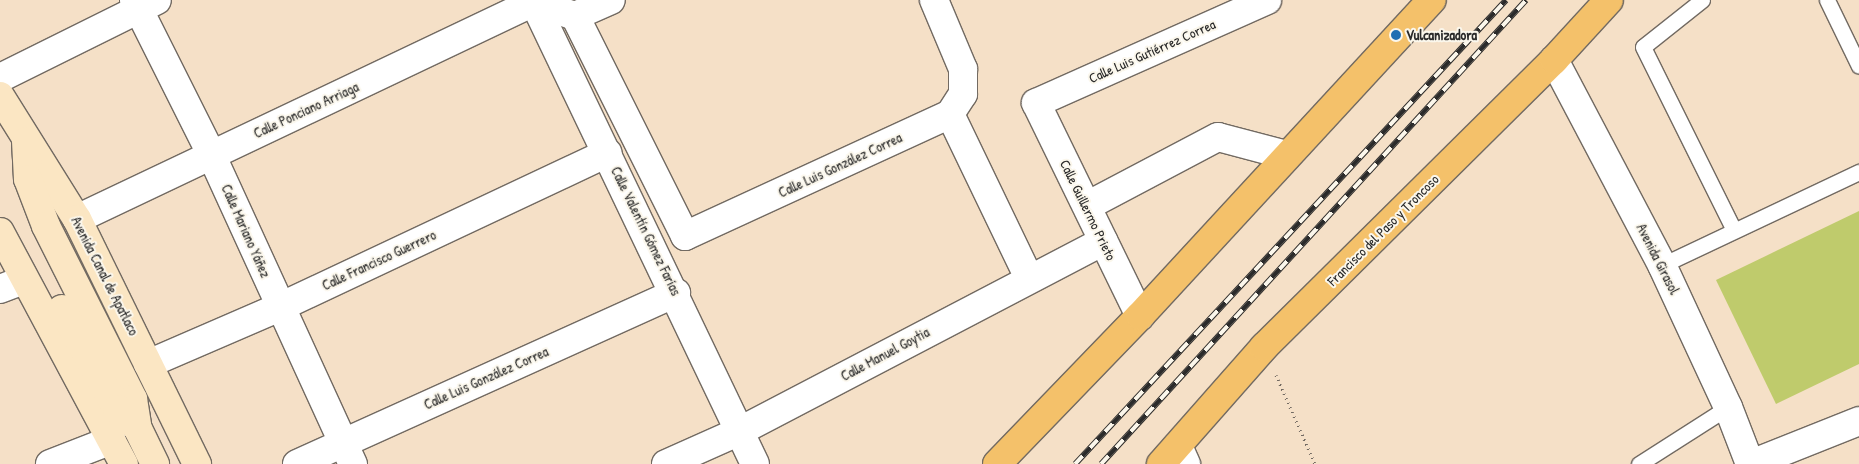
<!DOCTYPE html>
<html>
<head>
<meta charset="utf-8">
<style>
  body { margin:0 }
  #map { position:relative; width:1859px; height:464px; overflow:hidden; background:#f5e0c7; font-family:"Patrick Hand",sans-serif }
  div>[style] { position:absolute }
  [style*='--x'] { left:calc(var(--x)*1px); top:calc(var(--y)*1px); width:calc(var(--w)*1px); rotate:calc(var(--a)*1deg) }
  .green>* { inset:0; background:#bfcb6c }
  .path>* { height:3px; margin-top:-1.5px; transform-origin:0; background:repeating-linear-gradient(90deg,#726a62 0 1px,transparent 0 5px) }
  .roads { filter:drop-shadow(1px 0 #726a62) drop-shadow(-1px 0 #726a62) drop-shadow(0 1px #726a62) drop-shadow(0 -1px #726a62) }
  .lane>* { height:15px; margin:-7.5px; padding:0 7.5px; transform-origin:7.5px; border-radius:7.5px; background:#fff }
  .street>* { height:28px; margin:-14px; padding:0 14px; transform-origin:14px; border-radius:14px; background:#fff }
  .secondary>* { height:28px; margin:-14px; padding:0 14px; transform-origin:14px; border-radius:14px; background:#fbe6c3 }
  .primary>* { height:28px; margin:-14px; padding:0 14px; transform-origin:14px; border-radius:14px; background:#f4c16a }
  .rail>* { height:5.5px; margin-top:-2.75px; transform-origin:0; background:repeating-linear-gradient(90deg,#fbf7ec 0 11px,#2b2b2b 0 22px); box-sizing:border-box; border-block:1px solid #2b2b2b }
  .dots>* { width:14px; height:14px; translate:-50% -50%; box-sizing:border-box; border:2px solid #fbf7ec; border-radius:50% }
  span { translate:-50% -50%; white-space:nowrap; text-align:center; line-height:1.15; -webkit-text-stroke:4px #fbf7ec; paint-order:stroke }
  .poi-label { font-size:14px; color:#2b2b2b; font-weight:700 }
  .left { translate:0 -50%; text-align:left }
  .street-label { font-size:14px; color:#2b2b2b }
</style>
</head>
<body>
<div id="map">
  <div class="green">
    <i style="clip-path:polygon(1859px 211px,1859px 364px,1776px 404px,1716px 280px)"></i>
  </div>
  <div class="path">
    <i style="--x:1276;--y:375;--w:97;--a:66.3"></i>
  </div>
  <div class="roads">
    <div class="lane">
      <i style="--x:1702;--y:0;--w:75;--a:141.5"></i>
      <i style="--x:1643;--y:47;--w:204;--a:63.6"></i>
      <i style="--x:1827;--y:0;--w:73;--a:64.1"></i>
      <i style="--x:1662;--y:265;--w:218;--a:-25.3"></i>
      <i style="--x:1639;--y:464;--w:106;--a:-32.6"></i>
    </div>
    <div class="street">
      <i style="--x:134;--y:0;--w:172;--a:63.4"></i>
      <i style="--x:211;--y:154;--w:341;--a:65.4"></i>
      <i style="--x:533;--y:0;--w:514;--a:64.43"></i>
      <i style="--x:575;--y:16;--w:246;--a:63.4"></i>
      <i style="--x:685;--y:236;--w:292;--a:-24.7"></i>
      <i style="--x:950;--y:114;--w:24;--a:-57"></i>
      <i style="--x:963;--y:94;--w:25;--a:-90"></i>
      <i style="--x:963;--y:69;--w:75;--a:-112.8"></i>
      <i style="--x:575;--y:16;--w:39;--a:-24"></i>
      <i style="--x:1554;--y:60;--w:232;--a:62.2"></i>
      <i style="--x:1662;--y:265;--w:157;--a:65.1"></i>
      <i style="--x:1728;--y:407;--w:61;--a:68.9"></i>
      <i style="--x:0;--y:78;--w:175;--a:-26.4"></i>
      <i style="--x:950;--y:114;--w:182;--a:64.3"></i>
      <i style="--x:1087;--y:206;--w:148;--a:-27.8"></i>
      <i style="--x:1218;--y:137;--w:70;--a:14.8"></i>
      <i style="--x:77;--y:219;--w:506;--a:-25.4"></i>
      <i style="--x:534;--y:2;--w:43;--a:18.9"></i>
      <i style="--x:0;--y:289;--w:26;--a:-21"></i>
      <i style="--x:1140;--y:316;--w:237;--a:-116"></i>
      <i style="--x:1036;--y:103;--w:253;--a:-24"></i>
      <i style="--x:148;--y:364;--w:144;--a:-23.4"></i>
      <i style="--x:280;--y:307;--w:362;--a:-25.2"></i>
      <i style="--x:1178;--y:446;--w:20;--a:66"></i>
      <i style="--x:50;--y:464;--w:66;--a:-21.2"></i>
      <i style="--x:297;--y:464;--w:416;--a:-24.3"></i>
      <i style="--x:666;--y:464;--w:81;--a:-24"></i>
      <i style="--x:740;--y:431;--w:410;--a:-27.6"></i>
      <i style="--x:1751;--y:464;--w:116;--a:-21.7"></i>
    </div>
    <div class="secondary">
      <i style="--x:0;--y:96;--w:145;--a:58"></i>
      <i style="--x:77;--y:219;--w:273;--a:63.9"></i>
      <i style="--x:26;--y:141;--w:38;--a:87"></i>
      <i style="--x:28;--y:179;--w:50;--a:69"></i>
      <i style="--x:46;--y:226;--w:194;--a:63.3"></i>
      <i style="--x:133;--y:399;--w:30;--a:81"></i>
      <i style="--x:138;--y:429;--w:39;--a:64"></i>
      <i style="--x:0;--y:232;--w:263;--a:61.9"></i>
      <i style="--x:62;--y:309;--w:114;--a:61.2"></i>
      <i style="--x:117;--y:409;--w:22;--a:43"></i>
    </div>
    <div class="primary">
      <i style="--x:997;--y:464;--w:206;--a:-46"></i>
      <i style="--x:1140;--y:316;--w:430;--a:-47.3"></i>
      <i style="--x:1161;--y:464;--w:156;--a:-48.6"></i>
      <i style="--x:1264;--y:347;--w:408;--a:-44.7"></i>
      <i style="--x:1554;--y:60;--w:81;--a:-47.5"></i>
    </div>
  </div>
  <div class="rail">
    <i style="--x:1075;--y:464;--w:633;--a:-47.11"></i>
    <i style="--x:1101;--y:464;--w:629;--a:-47.51"></i>
  </div>
  <div class="dots">
    <i style="left:1396px;top:35px;background:#1f6fb2"></i>
  </div>
  <div class="poi-label">
    <span class="left" style="left:1406px;top:35px">Vulcanizadora</span>
  </div>
  <div class="street-label">
    <span style="left:1152px;top:51px;rotate:-24deg">Calle Luis Gutiérrez Correa</span>
    <span style="left:306px;top:110px;rotate:-25deg">Calle Ponciano Arriaga</span>
    <span style="left:840px;top:165px;rotate:-25deg">Calle Luis González Correa</span>
    <span style="left:1088px;top:210px;rotate:64deg">Calle Guillermo Prieto</span>
    <span style="left:1383px;top:230px;rotate:-45deg">Francisco del Paso y Troncoso</span>
    <span style="left:246px;top:231px;rotate:66deg">Calle Mariano Yáñez</span>
    <span style="left:646px;top:231px;rotate:64deg">Calle Valentín Gómez Farías</span>
    <span style="left:1658px;top:259px;rotate:63deg">Avenida Girasol</span>
    <span style="left:379px;top:260px;rotate:-25deg">Calle Francisco Guerrero</span>
    <span style="left:105px;top:276px;rotate:63deg">Avenida Canal de Apatlaco</span>
    <span style="left:885px;top:354px;rotate:-28deg">Calle Manuel Goytia</span>
    <span style="left:486px;top:378px;rotate:-24deg">Calle Luis González Correa</span>
  </div>
</div>
</body>
</html>
